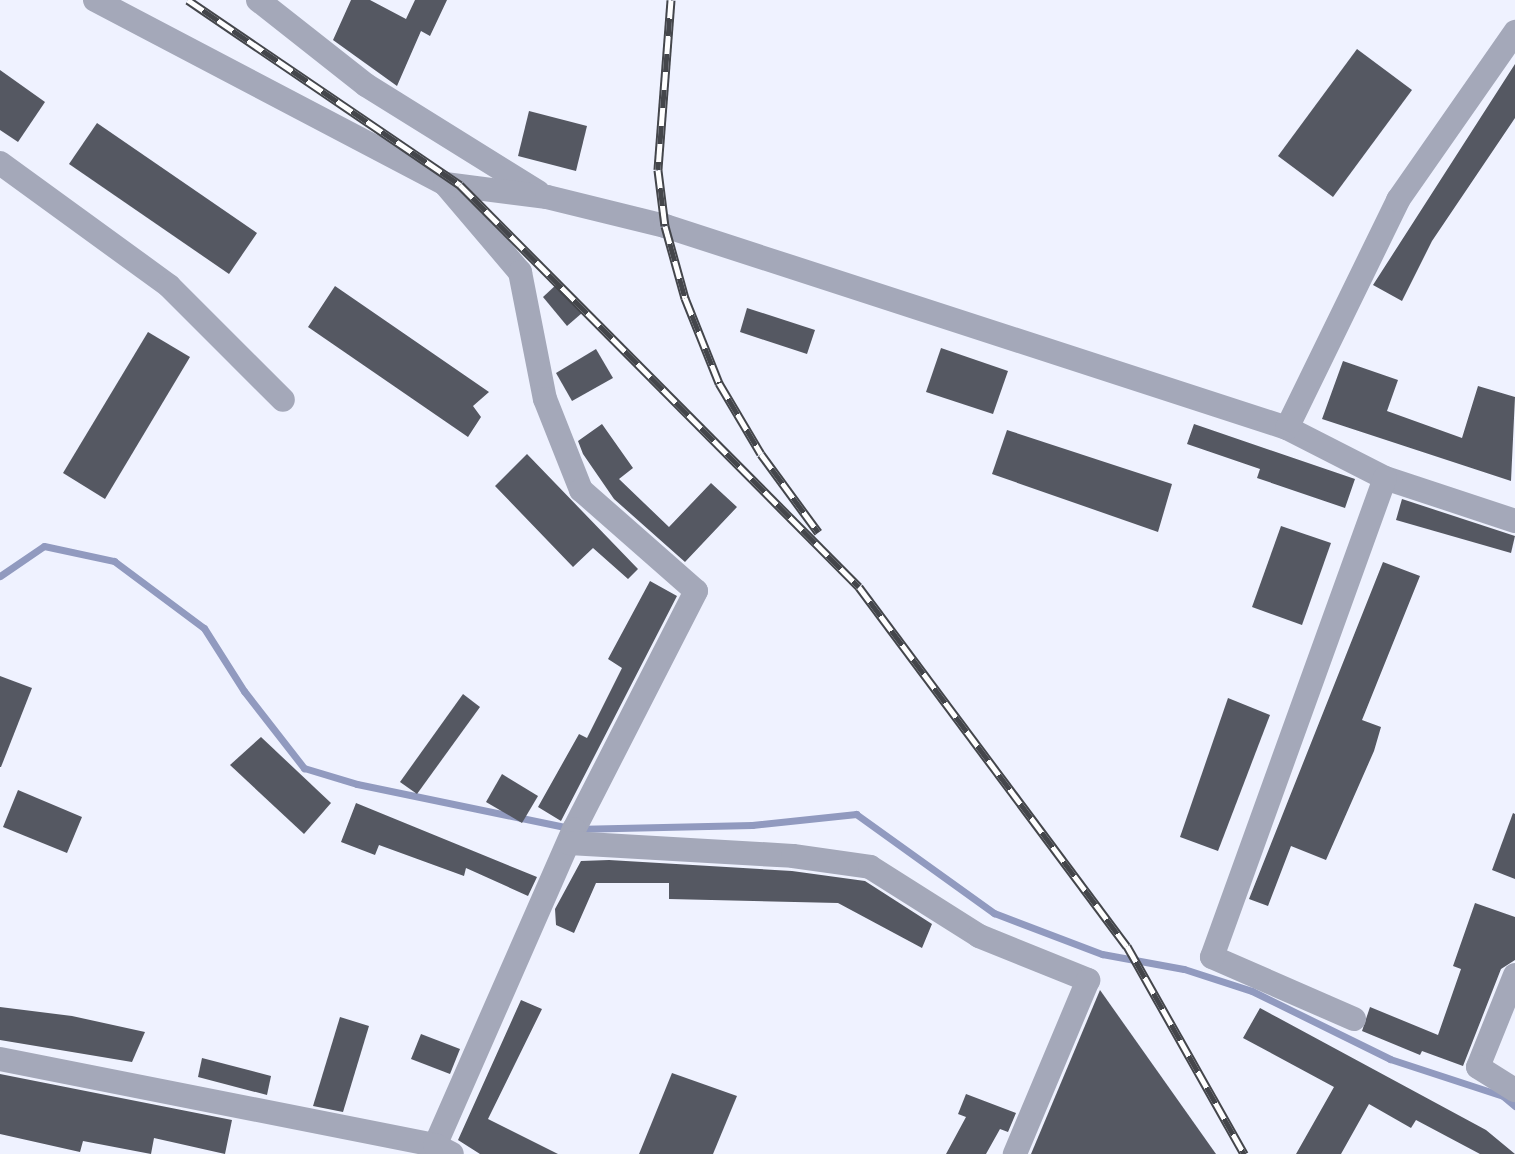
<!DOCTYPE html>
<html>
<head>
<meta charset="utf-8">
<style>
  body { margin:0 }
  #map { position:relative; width:1515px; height:1154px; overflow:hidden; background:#eff2ff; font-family:"Noto Sans",sans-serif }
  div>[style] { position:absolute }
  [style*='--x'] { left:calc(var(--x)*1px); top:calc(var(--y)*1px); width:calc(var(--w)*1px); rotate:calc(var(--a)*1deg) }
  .stream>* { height:7px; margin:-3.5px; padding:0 3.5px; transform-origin:3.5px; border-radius:3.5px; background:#919abf }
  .building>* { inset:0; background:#555862 }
  .minor>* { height:24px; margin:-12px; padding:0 12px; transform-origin:12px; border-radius:12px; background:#a4a8b9 }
  .rail>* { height:9px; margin-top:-4.5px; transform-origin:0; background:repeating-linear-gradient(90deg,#fff 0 18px,#44464b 0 36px); box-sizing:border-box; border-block:2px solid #44464b }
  span { translate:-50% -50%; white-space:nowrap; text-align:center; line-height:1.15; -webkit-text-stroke:8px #fff; paint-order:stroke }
</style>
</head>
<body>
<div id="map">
  <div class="stream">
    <i style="--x:0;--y:576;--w:53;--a:-34.3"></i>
    <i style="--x:44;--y:546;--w:72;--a:12.1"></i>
    <i style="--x:114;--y:561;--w:112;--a:36.7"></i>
    <i style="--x:204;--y:628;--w:75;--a:57.6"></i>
    <i style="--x:244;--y:691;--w:98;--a:52.1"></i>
    <i style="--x:304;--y:768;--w:55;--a:16.8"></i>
    <i style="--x:357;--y:784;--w:222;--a:11.7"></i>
    <i style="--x:574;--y:829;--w:178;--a:-1.3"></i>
    <i style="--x:752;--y:825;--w:105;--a:-6"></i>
    <i style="--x:856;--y:814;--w:170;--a:35.7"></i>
    <i style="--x:994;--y:913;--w:116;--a:20.8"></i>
    <i style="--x:1102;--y:954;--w:83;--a:10.4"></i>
    <i style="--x:1184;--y:969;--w:71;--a:17.9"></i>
    <i style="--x:1252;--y:991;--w:154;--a:26.2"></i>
    <i style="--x:1390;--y:1059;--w:119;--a:18.1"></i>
    <i style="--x:1503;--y:1096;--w:16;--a:40"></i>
  </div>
  <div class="building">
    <i style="clip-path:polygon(351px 0,370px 0,406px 19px,415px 0,447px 0,430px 36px,421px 31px,397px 86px,333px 40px)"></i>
    <i style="clip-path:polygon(1357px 49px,1412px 90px,1333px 197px,1278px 156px)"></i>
    <i style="clip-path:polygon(1515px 64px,1515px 118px,1432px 241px,1402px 301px,1373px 285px)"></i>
    <i style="clip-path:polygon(0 70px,45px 102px,18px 142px,0 130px)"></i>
    <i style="clip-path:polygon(529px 111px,587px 126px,576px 171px,518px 156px)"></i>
    <i style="clip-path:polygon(97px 123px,257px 233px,229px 274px,69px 164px)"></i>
    <i style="clip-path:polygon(557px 284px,582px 313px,567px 326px,543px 297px)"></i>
    <i style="clip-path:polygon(335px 286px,489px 392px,473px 406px,481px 417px,468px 437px,308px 327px)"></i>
    <i style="clip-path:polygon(747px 308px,815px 330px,807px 354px,740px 332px)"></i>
    <i style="clip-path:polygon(148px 332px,190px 357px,105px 499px,63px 473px)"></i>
    <i style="clip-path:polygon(941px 348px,1008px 371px,993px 414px,926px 392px)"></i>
    <i style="clip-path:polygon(596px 349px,613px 378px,572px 401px,556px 373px)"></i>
    <i style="clip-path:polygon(1343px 361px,1398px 380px,1387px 411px,1462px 438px,1478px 386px,1515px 397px,1511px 481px,1322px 419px)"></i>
    <i style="clip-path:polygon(602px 424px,633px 468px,619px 479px,669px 527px,711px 483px,737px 507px,685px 562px,614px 499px,583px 454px,578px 441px)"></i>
    <i style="clip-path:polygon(1194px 424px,1355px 479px,1345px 508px,1257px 478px,1260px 469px,1187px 444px)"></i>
    <i style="clip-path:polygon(1007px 430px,1172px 484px,1158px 532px,992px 474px)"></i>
    <i style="clip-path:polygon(527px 454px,638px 569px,628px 579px,593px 548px,573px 567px,495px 486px)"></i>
    <i style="clip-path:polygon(1402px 499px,1515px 536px,1511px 553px,1396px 520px)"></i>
    <i style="clip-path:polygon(1281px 526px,1331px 543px,1302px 625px,1252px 607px)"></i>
    <i style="clip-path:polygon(1383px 562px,1420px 576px,1362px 720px,1381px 727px,1374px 751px,1326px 860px,1291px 846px,1268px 906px,1249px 899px)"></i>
    <i style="clip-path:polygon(650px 581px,677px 596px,561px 821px,538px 807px,579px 734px,587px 738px,622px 668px,608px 659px)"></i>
    <i style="clip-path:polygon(0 676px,32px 688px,1px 767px,0 767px)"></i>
    <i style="clip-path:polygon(463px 694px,480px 707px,417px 794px,400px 782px)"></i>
    <i style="clip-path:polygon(1228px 698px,1270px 715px,1218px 851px,1180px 837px)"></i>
    <i style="clip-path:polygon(261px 737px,331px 803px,304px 834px,230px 765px)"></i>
    <i style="clip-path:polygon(502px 774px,538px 796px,522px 823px,486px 802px)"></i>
    <i style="clip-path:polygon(18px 790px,82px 817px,67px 853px,3px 827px)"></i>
    <i style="clip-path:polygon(356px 803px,537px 877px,528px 896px,466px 868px,464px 876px,379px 845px,375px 855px,341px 842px)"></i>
    <i style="clip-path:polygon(1513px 813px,1515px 814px,1515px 879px,1492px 870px)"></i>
    <i style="clip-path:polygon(609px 860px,792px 871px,865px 881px,932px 924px,922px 948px,838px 903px,669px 899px,669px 883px,596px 883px,574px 933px,556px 925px,555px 909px,581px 861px)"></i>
    <i style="clip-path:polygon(1475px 903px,1515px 917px,1515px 960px,1501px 969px,1463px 1066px,1422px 1051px,1420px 1055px,1362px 1031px,1370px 1007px,1438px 1035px,1461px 969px,1453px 966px)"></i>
    <i style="clip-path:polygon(1100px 990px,1216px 1154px,1031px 1154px)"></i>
    <i style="clip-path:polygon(521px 1000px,542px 1009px,488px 1119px,558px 1154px,480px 1154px,458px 1140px)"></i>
    <i style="clip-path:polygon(0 1007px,72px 1016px,145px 1032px,132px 1062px,0 1040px)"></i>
    <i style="clip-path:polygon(1260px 1008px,1486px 1130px,1515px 1154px,1480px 1154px,1416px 1120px,1411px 1128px,1369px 1104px,1341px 1154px,1296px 1154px,1334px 1087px,1243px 1038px)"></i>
    <i style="clip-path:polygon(340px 1017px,369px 1026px,343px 1112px,313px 1106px)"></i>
    <i style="clip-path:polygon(421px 1034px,460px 1049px,450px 1074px,411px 1059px)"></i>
    <i style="clip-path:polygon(202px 1058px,271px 1076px,267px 1095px,198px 1077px)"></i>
    <i style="clip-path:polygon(672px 1073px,737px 1096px,713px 1154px,639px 1154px)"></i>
    <i style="clip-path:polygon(0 1074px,232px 1120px,225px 1154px,154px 1138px,151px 1154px,83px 1141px,80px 1152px,0 1134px)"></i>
    <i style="clip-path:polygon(966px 1094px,1016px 1113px,1008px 1132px,1000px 1129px,986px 1154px,946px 1154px,966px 1117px,958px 1114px)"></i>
  </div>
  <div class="minor">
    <i style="--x:95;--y:0;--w:395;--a:27.7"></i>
    <i style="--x:445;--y:184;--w:116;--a:49.6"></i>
    <i style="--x:520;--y:272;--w:129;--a:78.9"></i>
    <i style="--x:545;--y:399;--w:98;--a:68.4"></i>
    <i style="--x:581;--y:490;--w:153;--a:41.3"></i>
    <i style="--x:696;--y:591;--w:267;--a:117.1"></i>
    <i style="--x:574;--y:829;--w:345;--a:113.7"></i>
    <i style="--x:258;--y:0;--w:137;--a:38.2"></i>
    <i style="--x:366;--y:85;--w:203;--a:31.9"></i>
    <i style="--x:0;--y:163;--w:209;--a:36"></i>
    <i style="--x:169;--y:286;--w:161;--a:45"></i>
    <i style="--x:445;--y:184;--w:103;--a:7.3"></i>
    <i style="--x:547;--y:197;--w:122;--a:13.8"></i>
    <i style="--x:665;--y:226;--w:654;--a:17.99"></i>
    <i style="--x:1287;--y:428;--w:110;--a:27"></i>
    <i style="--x:1385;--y:478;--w:137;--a:18.3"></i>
    <i style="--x:1287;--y:428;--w:254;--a:-64"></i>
    <i style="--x:1398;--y:200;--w:205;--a:-55.1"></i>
    <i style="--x:569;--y:843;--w:224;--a:3.3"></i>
    <i style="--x:793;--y:856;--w:78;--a:8.1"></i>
    <i style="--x:870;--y:867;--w:129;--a:32.3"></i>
    <i style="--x:979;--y:936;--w:118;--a:22"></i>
    <i style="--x:1088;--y:980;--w:189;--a:112.8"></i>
    <i style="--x:1515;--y:975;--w:99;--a:111.9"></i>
    <i style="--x:1478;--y:1067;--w:44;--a:31.9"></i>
    <i style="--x:1354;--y:1019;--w:155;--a:-156.4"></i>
    <i style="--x:1212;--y:957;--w:509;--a:-70.14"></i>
    <i style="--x:0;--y:1059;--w:443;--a:11.2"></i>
    <i style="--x:435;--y:1145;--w:19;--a:28"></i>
  </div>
  <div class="rail">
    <i style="--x:188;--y:0;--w:329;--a:34.2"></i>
    <i style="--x:460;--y:185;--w:566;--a:45.21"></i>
    <i style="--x:859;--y:587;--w:448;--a:53.3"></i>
    <i style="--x:1127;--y:946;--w:239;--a:60.6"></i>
    <i style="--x:671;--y:0;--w:170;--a:94.4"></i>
    <i style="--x:658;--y:170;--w:56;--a:82.9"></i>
    <i style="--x:665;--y:226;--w:75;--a:74.5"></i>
    <i style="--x:685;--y:298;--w:92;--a:68.2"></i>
    <i style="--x:719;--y:383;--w:82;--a:59.4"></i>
    <i style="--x:761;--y:454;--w:97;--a:53.8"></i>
  </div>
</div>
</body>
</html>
